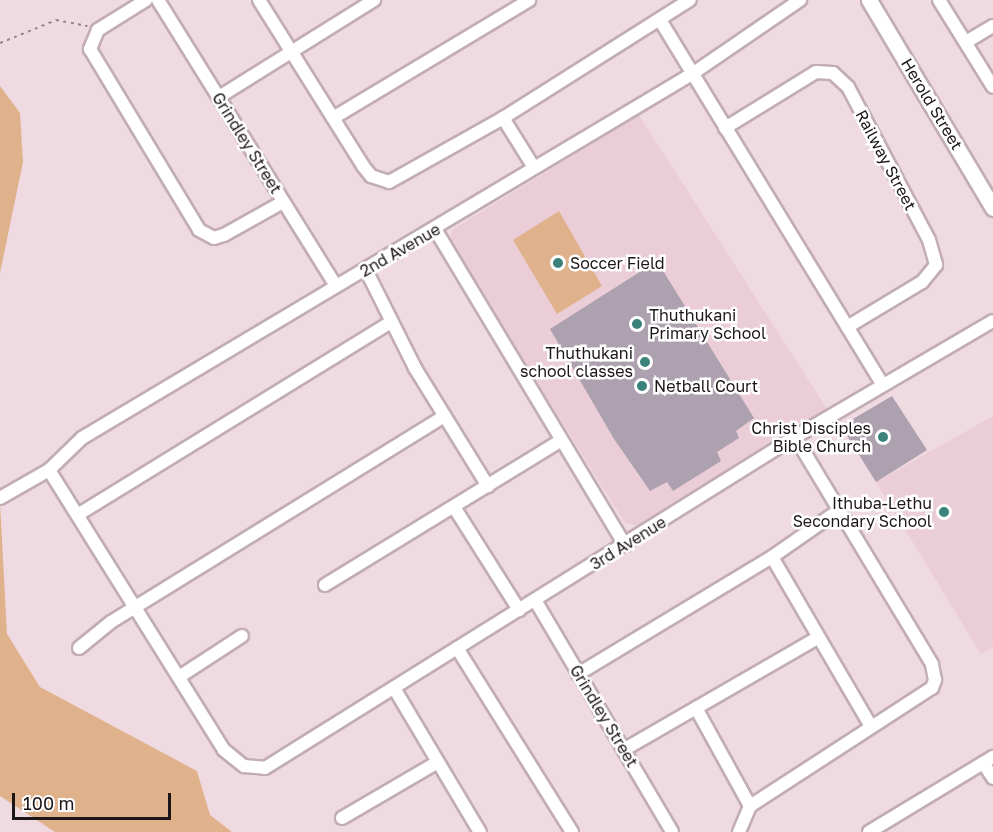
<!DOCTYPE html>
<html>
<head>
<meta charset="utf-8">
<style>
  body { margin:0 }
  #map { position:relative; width:993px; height:832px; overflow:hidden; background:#f0dae2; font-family:"Golos Text",sans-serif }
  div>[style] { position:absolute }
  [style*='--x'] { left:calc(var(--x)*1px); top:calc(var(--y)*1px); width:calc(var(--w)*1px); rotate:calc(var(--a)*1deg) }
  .built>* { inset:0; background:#ebcdd8 }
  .green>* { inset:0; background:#e0b28c }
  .building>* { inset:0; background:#ada0af }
  .path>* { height:2px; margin-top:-1px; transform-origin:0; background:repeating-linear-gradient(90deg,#94848a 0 3px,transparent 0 7.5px) }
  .roads { filter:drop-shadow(2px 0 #c2adb4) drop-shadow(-2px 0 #c2adb4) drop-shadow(0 2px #c2adb4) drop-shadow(0 -2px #c2adb4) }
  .minor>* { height:12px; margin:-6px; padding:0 6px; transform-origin:6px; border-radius:6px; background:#fff }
  .tertiary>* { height:15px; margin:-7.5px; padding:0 7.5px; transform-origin:7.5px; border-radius:7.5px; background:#fff }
  .dots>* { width:16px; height:16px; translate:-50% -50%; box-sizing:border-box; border:3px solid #fff; border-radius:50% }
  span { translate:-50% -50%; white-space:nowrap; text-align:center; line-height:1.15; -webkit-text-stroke:5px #fff; paint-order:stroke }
  .street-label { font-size:16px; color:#1d1619 }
  .poi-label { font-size:16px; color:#1d1619 }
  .left { translate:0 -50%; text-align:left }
  .right { translate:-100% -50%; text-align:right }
  .scale { position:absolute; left:12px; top:793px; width:159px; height:27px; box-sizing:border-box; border:3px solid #1d1619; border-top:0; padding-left:8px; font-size:18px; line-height:21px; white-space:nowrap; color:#1d1619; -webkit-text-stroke:4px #fff; paint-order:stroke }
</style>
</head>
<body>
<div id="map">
  <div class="built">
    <i style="clip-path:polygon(639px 115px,827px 409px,640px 526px,625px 523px,449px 241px,452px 230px)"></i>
    <i style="clip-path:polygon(993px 416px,993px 647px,981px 654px,876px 482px)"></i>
  </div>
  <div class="green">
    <i style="clip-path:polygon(0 86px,20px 113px,23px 162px,0 273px)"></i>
    <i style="clip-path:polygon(559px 211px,602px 286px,557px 314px,513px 240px)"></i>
    <i style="clip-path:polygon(0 502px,7px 634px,40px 687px,197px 771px,210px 815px,232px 832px,55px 832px,0 796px)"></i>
  </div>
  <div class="building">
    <i style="clip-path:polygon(657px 261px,754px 418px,736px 431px,739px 438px,717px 452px,721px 461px,673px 491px,667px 482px,650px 491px,614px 439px,550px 329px)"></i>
    <i style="clip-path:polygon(892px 396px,927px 450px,876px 482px,841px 426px)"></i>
  </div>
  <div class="path">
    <i style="--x:0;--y:43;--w:61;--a:-22.3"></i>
    <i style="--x:56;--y:20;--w:32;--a:11"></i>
  </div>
  <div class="roads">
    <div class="minor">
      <i style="--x:146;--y:0;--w:57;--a:148"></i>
      <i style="--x:98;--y:30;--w:21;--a:113"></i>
      <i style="--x:90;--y:49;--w:211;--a:58.9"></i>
      <i style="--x:199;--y:230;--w:17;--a:28"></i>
      <i style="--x:214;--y:238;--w:10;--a:-17"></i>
      <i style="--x:224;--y:235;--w:68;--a:-29.2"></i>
      <i style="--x:158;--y:0;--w:337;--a:58.1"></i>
      <i style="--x:259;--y:0;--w:196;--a:57.9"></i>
      <i style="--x:363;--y:166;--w:13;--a:51"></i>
      <i style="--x:371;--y:176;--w:19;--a:18"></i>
      <i style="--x:389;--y:182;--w:131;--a:-29.3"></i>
      <i style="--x:503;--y:118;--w:221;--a:-32.3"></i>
      <i style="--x:939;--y:0;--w:102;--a:58.2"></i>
      <i style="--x:660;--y:20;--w:426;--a:58.6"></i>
      <i style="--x:966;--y:42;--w:31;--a:-31"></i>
      <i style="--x:219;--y:97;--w:183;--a:-32"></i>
      <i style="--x:333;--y:118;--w:229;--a:-31"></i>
      <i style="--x:503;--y:118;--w:57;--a:58"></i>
      <i style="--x:725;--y:128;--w:107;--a:-31.6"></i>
      <i style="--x:816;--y:72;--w:17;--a:3"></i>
      <i style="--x:833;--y:73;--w:21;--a:43"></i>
      <i style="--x:848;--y:87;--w:173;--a:62.1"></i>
      <i style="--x:929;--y:240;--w:26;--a:74"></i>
      <i style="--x:936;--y:265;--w:22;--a:129"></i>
      <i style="--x:922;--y:282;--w:87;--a:149"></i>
      <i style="--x:435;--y:229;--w:369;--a:59"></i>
      <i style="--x:366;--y:270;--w:110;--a:63.4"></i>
      <i style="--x:415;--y:368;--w:139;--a:58.3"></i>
      <i style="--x:49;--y:470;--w:330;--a:58"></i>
      <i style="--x:224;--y:750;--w:26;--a:39"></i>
      <i style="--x:244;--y:766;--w:21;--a:5"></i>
      <i style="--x:265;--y:768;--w:625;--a:-31.99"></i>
      <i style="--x:795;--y:437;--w:229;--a:-30.4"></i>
      <i style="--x:0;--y:498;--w:56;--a:-29.7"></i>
      <i style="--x:49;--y:470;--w:46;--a:-44.1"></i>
      <i style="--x:82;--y:438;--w:710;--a:-30.83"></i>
      <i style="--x:692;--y:74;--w:131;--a:-34.4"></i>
      <i style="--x:454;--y:507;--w:122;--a:57.7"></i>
      <i style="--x:79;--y:514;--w:365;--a:-31.6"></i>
      <i style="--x:772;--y:557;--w:194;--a:59.7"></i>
      <i style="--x:325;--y:585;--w:276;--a:-31.5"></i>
      <i style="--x:535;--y:600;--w:269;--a:59.4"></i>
      <i style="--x:79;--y:648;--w:41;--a:-39.1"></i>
      <i style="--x:111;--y:622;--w:392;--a:-31.7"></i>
      <i style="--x:457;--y:648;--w:217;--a:58"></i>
      <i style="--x:578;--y:674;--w:227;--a:-31.1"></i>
      <i style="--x:772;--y:557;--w:80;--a:-34.9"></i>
      <i style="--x:179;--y:677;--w:75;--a:-33.1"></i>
      <i style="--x:394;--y:688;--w:168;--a:59.2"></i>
      <i style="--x:696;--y:708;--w:112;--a:61.1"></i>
      <i style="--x:625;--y:749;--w:222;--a:-30"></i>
      <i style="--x:983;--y:763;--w:18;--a:56"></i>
      <i style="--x:342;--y:818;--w:109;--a:-30.3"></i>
      <i style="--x:739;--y:832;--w:28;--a:-67"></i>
      <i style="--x:750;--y:806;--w:217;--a:-33"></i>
      <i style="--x:932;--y:688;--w:9;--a:-69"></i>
      <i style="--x:935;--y:680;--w:16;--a:-101"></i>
      <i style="--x:932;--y:664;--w:265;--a:-121.1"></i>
      <i style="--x:869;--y:832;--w:145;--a:-31.2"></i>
    </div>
    <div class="tertiary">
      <i style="--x:869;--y:0;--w:242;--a:59.2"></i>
    </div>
  </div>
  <div class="dots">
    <i style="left:558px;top:263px;background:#3b827b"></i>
    <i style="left:637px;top:324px;background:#3b827b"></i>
    <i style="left:645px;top:362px;background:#3b827b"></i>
    <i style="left:642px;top:386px;background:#3b827b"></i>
    <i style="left:883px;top:437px;background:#3b827b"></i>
    <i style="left:944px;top:512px;background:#3b827b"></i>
  </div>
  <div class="street-label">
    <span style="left:932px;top:104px;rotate:59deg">Herold Street</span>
    <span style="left:247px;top:143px;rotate:58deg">Grindley Street</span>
    <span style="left:886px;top:160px;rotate:62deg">Railway Street</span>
    <span style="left:400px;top:250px;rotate:-30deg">2nd Avenue</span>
    <span style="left:628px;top:543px;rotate:-32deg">3rd Avenue</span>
    <span style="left:604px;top:716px;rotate:59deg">Grindley Street</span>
  </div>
  <div class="poi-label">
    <span class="left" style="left:570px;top:263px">Soccer Field</span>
    <span class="left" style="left:649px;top:324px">Thuthukani<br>Primary School</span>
    <span class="right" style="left:633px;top:362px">Thuthukani<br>school classes</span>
    <span class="left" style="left:654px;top:386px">Netball Court</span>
    <span class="right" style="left:871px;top:437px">Christ Disciples<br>Bible Church</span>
    <span class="right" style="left:932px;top:512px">Ithuba-Lethu<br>Secondary School</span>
  </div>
  <div class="scale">100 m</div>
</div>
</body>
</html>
